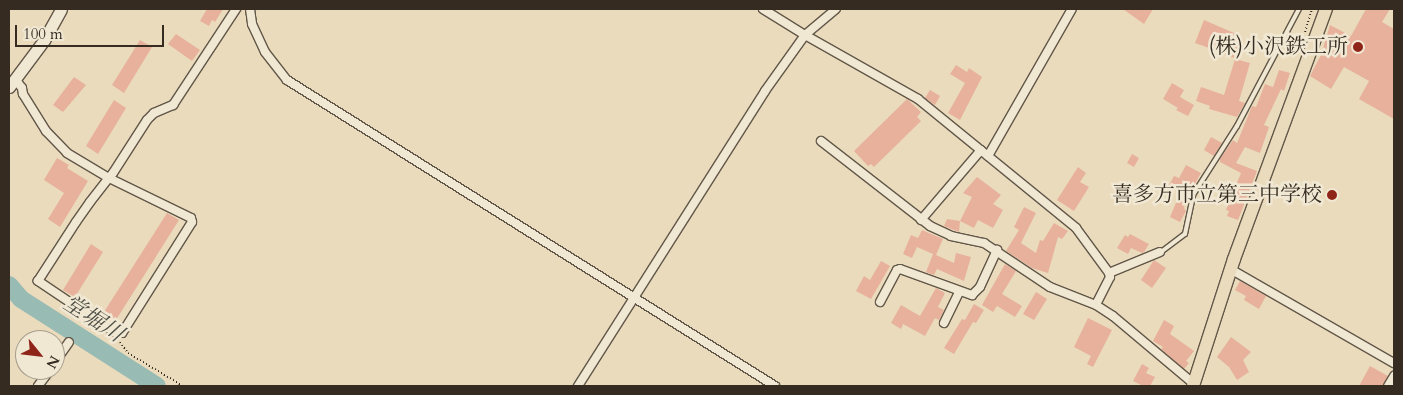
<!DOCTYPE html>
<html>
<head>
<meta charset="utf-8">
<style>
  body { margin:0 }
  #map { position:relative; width:1403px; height:395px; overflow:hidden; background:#eadbbd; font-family:Cardo,"Noto Serif JP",serif }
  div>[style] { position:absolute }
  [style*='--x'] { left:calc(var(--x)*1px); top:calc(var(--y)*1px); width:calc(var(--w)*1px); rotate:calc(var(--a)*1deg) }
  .river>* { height:18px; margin:-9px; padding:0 9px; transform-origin:9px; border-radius:9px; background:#98bbb3 }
  .building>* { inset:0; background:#e7b19c }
  .path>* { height:2px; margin-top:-1px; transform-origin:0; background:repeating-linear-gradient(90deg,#352b21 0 1px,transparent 0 3.5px) }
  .roads { filter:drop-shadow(1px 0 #625748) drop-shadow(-1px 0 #625748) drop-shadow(0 1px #625748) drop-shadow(0 -1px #625748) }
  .service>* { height:4px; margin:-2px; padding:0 2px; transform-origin:2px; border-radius:2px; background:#f1e8d4 }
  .minor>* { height:8px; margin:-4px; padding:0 4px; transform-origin:4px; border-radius:4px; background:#f1e8d4 }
  .secondary>* { height:11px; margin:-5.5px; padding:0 5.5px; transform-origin:5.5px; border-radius:5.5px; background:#f1e8d4 }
  .trunk>* { height:12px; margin:-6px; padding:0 6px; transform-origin:6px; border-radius:6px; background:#eadbbd }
  .dots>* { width:14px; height:14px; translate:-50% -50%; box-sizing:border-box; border:2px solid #f1e8d4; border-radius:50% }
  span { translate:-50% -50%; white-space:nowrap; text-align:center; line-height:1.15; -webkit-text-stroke:5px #f1e8d4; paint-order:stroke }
  .poi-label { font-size:21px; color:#352b21 }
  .right { translate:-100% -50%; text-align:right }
  .water-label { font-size:22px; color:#4e4f46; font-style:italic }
  .frame { position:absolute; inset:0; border:10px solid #352b21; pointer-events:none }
  .north { position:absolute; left:15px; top:330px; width:50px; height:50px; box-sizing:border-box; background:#f1e8d4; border:1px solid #a69c8c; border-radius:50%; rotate:119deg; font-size:14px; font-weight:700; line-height:20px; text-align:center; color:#352b21 }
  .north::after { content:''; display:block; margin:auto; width:18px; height:22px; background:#8f2418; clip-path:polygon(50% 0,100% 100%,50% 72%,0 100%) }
  .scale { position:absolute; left:15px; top:25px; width:149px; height:22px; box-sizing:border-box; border:2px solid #352b21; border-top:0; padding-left:6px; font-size:15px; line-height:18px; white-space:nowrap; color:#352b21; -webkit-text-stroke:4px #f1e8d4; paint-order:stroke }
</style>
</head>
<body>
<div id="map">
  <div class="river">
    <i style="--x:9;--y:285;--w:18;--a:49"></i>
    <i style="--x:21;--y:299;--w:161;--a:32.6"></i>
  </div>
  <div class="building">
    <i style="clip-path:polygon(207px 9px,223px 9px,215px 22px,212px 20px,209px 26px,200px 21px)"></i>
    <i style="clip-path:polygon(1123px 9px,1153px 9px,1144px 24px)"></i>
    <i style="clip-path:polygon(1366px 9px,1390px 9px,1382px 22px,1394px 29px,1394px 119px,1359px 99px,1369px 81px,1344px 67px,1331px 89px,1310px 76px,1321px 55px,1330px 25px,1351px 36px)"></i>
    <i style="clip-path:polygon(1204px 20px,1241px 36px,1234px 58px,1214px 50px,1216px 46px,1212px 44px,1209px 48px,1195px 43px)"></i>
    <i style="clip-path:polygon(176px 34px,200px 50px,192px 61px,168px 44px)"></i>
    <i style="clip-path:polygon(140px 40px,152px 47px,124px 93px,112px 85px)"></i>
    <i style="clip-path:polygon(1235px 59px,1250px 63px,1239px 101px,1245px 103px,1237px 117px,1209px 109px,1210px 106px,1196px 101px,1201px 87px,1224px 95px)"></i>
    <i style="clip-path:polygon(956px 65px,967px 72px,969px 68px,982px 77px,960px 120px,948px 113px,965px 83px,950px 74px)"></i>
    <i style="clip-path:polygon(1279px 70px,1290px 73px,1284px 91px,1281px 89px,1264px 125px,1269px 127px,1260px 153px,1245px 147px,1236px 163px,1257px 171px,1238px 220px,1227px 216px,1229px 211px,1226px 210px,1241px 173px,1220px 162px,1220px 159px,1233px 140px,1237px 143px,1252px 106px,1256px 107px,1265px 84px,1273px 87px)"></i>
    <i style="clip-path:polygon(74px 77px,86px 85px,63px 112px,53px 105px)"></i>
    <i style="clip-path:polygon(1172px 83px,1184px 90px,1180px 97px,1194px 105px,1188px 116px,1176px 110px,1178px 108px,1163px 99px)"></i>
    <i style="clip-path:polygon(930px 90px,940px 96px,935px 105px,925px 98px)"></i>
    <i style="clip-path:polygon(907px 99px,921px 112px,917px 117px,921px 121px,874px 167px,871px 164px,868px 166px,854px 151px)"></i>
    <i style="clip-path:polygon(114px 100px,126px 108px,98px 154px,86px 146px)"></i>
    <i style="clip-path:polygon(1211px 137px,1222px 143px,1214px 156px,1204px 150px)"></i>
    <i style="clip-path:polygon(1132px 154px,1139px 158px,1134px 167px,1127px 163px)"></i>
    <i style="clip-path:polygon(57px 158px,69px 165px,67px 168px,88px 181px,60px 227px,48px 219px,64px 193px,44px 180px)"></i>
    <i style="clip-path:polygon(1186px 165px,1201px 173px,1190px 193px,1184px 208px,1186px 211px,1180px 222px,1170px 217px,1181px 191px,1169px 185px,1174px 176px,1179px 178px)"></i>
    <i style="clip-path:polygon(1078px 167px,1086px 173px,1080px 182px,1089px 187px,1074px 211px,1057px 200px)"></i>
    <i style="clip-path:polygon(977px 177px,1001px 195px,993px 204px,1003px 210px,993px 228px,978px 220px,974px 228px,960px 221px,959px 232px,944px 226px,947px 219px,960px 221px,972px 197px,963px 193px)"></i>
    <i style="clip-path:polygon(1024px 207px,1036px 213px,1021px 243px,1036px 253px,1040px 240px,1043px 241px,1054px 223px,1068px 231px,1062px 239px,1058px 237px,1048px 273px,1032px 268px,1006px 251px,1019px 230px,1014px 227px)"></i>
    <i style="clip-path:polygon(167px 213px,179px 220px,116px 320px,104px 312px)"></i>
    <i style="clip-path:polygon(922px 230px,943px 239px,936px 255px,954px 263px,956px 253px,971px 257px,964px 281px,937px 269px,934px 275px,926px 272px,933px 254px,917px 247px,912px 258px,903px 254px,911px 235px,918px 238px)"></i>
    <i style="clip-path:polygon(1130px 234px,1149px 244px,1144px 252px,1142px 253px,1131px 248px,1128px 254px,1117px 248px,1125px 235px,1128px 237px)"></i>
    <i style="clip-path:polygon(91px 244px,103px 252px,75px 297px,63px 290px)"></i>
    <i style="clip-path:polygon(1154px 260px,1166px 268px,1152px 288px,1141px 280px)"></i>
    <i style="clip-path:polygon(881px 261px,890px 266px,871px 299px,856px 291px,864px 276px,870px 280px)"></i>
    <i style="clip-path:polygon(1005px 264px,1016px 271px,1002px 294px,1022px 306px,1015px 317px,997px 306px,993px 312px,982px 305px)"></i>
    <i style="clip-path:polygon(1240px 281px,1266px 296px,1259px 309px,1244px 300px,1246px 296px,1235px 290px)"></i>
    <i style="clip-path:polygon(936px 288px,945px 293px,938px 307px,944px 310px,939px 320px,935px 318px,925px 336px,903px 324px,901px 329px,891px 323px,901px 305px,920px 316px)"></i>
    <i style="clip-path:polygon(1036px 292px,1047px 299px,1034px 320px,1023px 314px)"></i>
    <i style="clip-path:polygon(974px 304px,984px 310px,976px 323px,973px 322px,954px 354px,944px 348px,962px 319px,965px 320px)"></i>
    <i style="clip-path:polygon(1088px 318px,1112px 330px,1093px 367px,1087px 364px,1091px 356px,1074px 347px)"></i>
    <i style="clip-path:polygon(1164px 320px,1174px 326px,1170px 334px,1194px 351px,1186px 361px,1189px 363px,1184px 369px,1161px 349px,1163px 347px,1153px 341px)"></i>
    <i style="clip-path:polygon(1231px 337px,1251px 352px,1243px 360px,1249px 372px,1237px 380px,1229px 367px,1217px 357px)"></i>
    <i style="clip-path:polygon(1142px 364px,1149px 368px,1146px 373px,1155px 377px,1150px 386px,1143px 386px,1133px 381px)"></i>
    <i style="clip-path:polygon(1370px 366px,1388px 376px,1382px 386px,1359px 386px)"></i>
  </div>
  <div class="path">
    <i style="--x:1305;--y:32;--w:24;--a:-73"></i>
    <i style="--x:120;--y:342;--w:14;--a:54"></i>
    <i style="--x:128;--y:353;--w:64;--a:31"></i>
  </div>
  <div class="roads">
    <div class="service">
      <i style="--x:1161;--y:252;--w:30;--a:-37"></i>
      <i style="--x:1185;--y:234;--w:40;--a:-78"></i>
      <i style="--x:1193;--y:195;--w:82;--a:-57.5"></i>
      <i style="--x:1237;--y:126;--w:132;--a:-62.1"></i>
    </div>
    <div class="minor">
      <i style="--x:250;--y:9;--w:15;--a:82"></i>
      <i style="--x:252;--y:24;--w:31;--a:65"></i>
      <i style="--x:265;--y:52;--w:36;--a:52"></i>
      <i style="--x:287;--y:80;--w:576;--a:32.09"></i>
      <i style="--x:763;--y:9;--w:49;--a:31.8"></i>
      <i style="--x:805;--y:35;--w:130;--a:29.5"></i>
      <i style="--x:918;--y:99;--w:204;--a:39.2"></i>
      <i style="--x:1076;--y:228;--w:56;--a:53.7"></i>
      <i style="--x:1109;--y:273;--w:4;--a:76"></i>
      <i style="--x:1110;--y:277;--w:31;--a:117"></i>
      <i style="--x:15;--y:79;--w:11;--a:52"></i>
      <i style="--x:22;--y:88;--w:6;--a:81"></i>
      <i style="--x:23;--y:94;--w:44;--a:58.1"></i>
      <i style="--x:46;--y:131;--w:30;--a:46"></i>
      <i style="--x:67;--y:153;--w:49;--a:30.8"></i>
      <i style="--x:109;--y:178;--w:91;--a:26"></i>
      <i style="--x:191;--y:218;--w:4;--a:76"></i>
      <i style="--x:192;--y:222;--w:131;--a:122.2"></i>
      <i style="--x:122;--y:333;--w:8;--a:-173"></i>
      <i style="--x:114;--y:332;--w:92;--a:-146.1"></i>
      <i style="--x:38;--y:281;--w:70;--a:-57.2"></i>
      <i style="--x:76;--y:222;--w:24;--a:-55"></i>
      <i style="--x:90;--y:202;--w:31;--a:-52"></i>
      <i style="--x:109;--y:178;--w:6;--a:-51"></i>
      <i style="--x:113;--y:173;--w:63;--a:-57.3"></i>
      <i style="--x:147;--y:120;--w:10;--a:-45"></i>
      <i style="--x:154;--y:113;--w:21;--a:-23"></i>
      <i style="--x:173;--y:105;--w:115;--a:-56.7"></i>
      <i style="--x:821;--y:141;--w:138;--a:37.9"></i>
      <i style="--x:930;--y:226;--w:23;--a:25"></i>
      <i style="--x:951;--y:236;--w:34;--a:12"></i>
      <i style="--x:984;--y:243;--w:79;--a:33.7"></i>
      <i style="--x:1050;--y:287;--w:49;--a:21.4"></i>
      <i style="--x:1096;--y:305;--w:20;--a:33"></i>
      <i style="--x:1113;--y:316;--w:106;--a:40"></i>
      <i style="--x:988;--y:156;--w:169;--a:-60.3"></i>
      <i style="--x:921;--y:220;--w:92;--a:-49.4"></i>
      <i style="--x:1232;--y:270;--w:187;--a:29.9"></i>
      <i style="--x:1109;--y:273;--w:55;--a:-22.4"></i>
      <i style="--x:880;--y:302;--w:36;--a:-62"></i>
      <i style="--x:897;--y:270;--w:3;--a:-18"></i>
      <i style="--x:900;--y:269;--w:77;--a:19.9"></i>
      <i style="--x:972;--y:295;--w:11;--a:-45"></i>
      <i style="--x:980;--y:287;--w:41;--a:-65.3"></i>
      <i style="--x:944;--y:323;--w:34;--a:-64"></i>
      <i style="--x:55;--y:362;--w:24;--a:-55"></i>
      <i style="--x:38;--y:386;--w:20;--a:-53"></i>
      <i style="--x:578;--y:386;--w:349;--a:-57.6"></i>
      <i style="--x:765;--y:91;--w:69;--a:-54.5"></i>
      <i style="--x:805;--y:35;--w:40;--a:-40"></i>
      <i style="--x:1388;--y:386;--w:12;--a:-59"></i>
    </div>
    <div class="secondary">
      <i style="--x:9;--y:87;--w:59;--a:-53.3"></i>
      <i style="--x:44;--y:40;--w:35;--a:-61"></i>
    </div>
    <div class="trunk">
      <i style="--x:1193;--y:386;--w:133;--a:-72.1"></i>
      <i style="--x:1234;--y:259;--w:266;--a:-69.8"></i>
    </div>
  </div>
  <div class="dots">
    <i style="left:1358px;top:47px;background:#8f2418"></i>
    <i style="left:1332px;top:195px;background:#8f2418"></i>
  </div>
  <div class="poi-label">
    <span class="right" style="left:1348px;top:47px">(株)小沢鉄工所</span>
    <span class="right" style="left:1322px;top:195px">喜多方市立第三中学校</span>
  </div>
  <div class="water-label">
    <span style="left:93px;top:319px;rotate:33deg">堂堀川</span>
  </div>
  <div class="frame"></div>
  <div class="north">N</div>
  <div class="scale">100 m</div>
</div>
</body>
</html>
